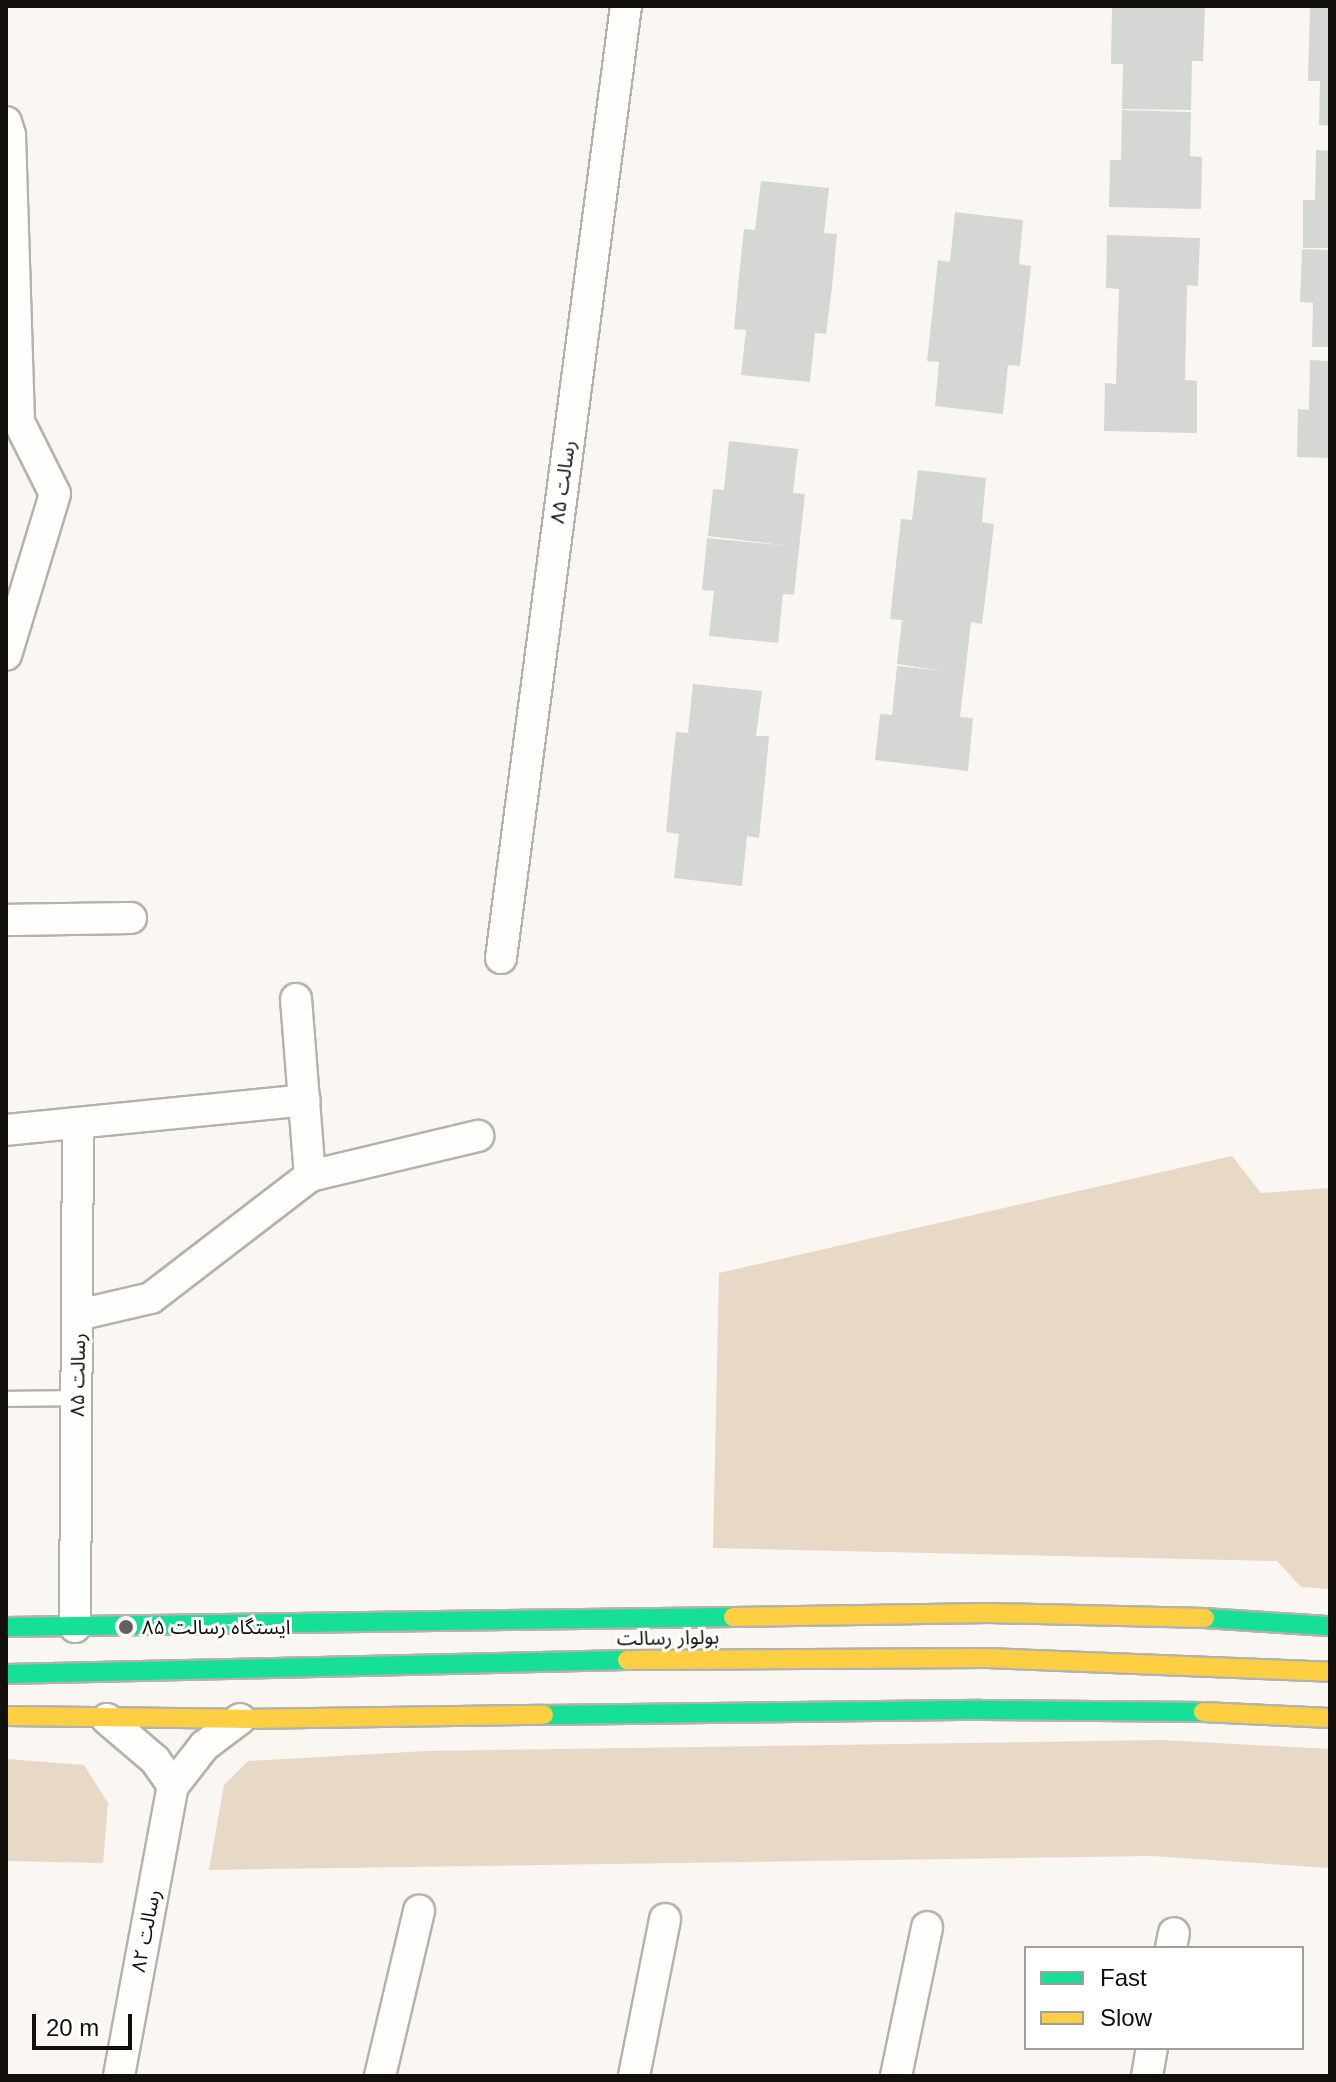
<!DOCTYPE html>
<html>
<head>
<meta charset="utf-8">
<style>
  body { margin:0 }
  #map { position:relative; width:1336px; height:2082px; overflow:hidden; background:#faf6f2; font-family:Arial,"Noto Sans Arabic",sans-serif }
  div>[style] { position:absolute }
  [style*='--x'] { left:calc(var(--x)*1px); top:calc(var(--y)*1px); width:calc(var(--w)*1px); rotate:calc(var(--a)*1deg) }
  .green>* { inset:0; background:#e8d9c7 }
  .building>* { inset:0; background:#d5d7d5 }
  .roads { filter:drop-shadow(2px 0 #b5b1ac) drop-shadow(-2px 0 #b5b1ac) drop-shadow(0 2px #b5b1ac) drop-shadow(0 -2px #b5b1ac) }
  .lane>* { height:14px; margin:-7px; padding:0 7px; transform-origin:7px; border-radius:7px; background:#fefefd }
  .street>* { height:30px; margin:-15px; padding:0 15px; transform-origin:15px; border-radius:15px; background:#fefefd }
  .fast>* { height:18px; margin:-9px; padding:0 9px; transform-origin:9px; border-radius:9px; background:#16e098 }
  .slow>* { height:18px; margin:-9px; padding:0 9px; transform-origin:9px; border-radius:9px; background:#ffcf43 }
  .dots>* { width:22px; height:22px; translate:-50% -50%; box-sizing:border-box; border:4px solid #fff; border-radius:50% }
  span { translate:-50% -50%; white-space:nowrap; text-align:center; line-height:1.15; -webkit-text-stroke:6px #fff; paint-order:stroke }
  .street-label { font-size:20px; color:#130f0a }
  .poi-label { font-size:20px; color:#130f0a }
  .left { translate:0 -50%; text-align:left }
  .frame { position:absolute; inset:0; border:8px solid #130f0a; pointer-events:none }
  .legend { position:absolute; left:1024px; top:1946px; width:280px; height:104px; box-sizing:border-box; background:#fff; border:2px solid #a19f9d; margin:0; padding:10px 14px; list-style:none; font-size:24px; color:#130f0a }
  .legend li { display:flex; align-items:center; gap:16px; height:40px }
  .legend b { width:40px; border:2px solid #a19f9d }
  .scale { position:absolute; left:32px; top:2014px; width:100px; height:36px; box-sizing:border-box; border:4px solid #130f0a; border-top:0; padding-left:10px; font-size:24px; line-height:28px; white-space:nowrap; color:#130f0a; -webkit-text-stroke:6px #fff; paint-order:stroke }
</style>
</head>
<body>
<div id="map">
  <div class="green">
    <i style="clip-path:polygon(1232px 1156px,1261px 1193px,1330px 1188px,1330px 1589px,1301px 1587px,1277px 1561px,713px 1548px,719px 1273px)"></i>
    <i style="clip-path:polygon(1161px 1740px,1330px 1749px,1330px 1868px,1151px 1856px,209px 1870px,224px 1785px,248px 1761px,426px 1751px)"></i>
    <i style="clip-path:polygon(6px 1759px,84px 1765px,108px 1803px,103px 1863px,6px 1861px)"></i>
  </div>
  <div class="building">
    <i style="clip-path:polygon(1112px 6px,1205px 6px,1203px 61px,1192px 61px,1191px 110px,1122px 109px,1123px 64px,1111px 64px)"></i>
    <i style="clip-path:polygon(1310px 6px,1330px 6px,1330px 126px,1319px 125px,1320px 81px,1308px 81px)"></i>
    <i style="clip-path:polygon(1122px 110px,1191px 112px,1190px 156px,1202px 157px,1201px 209px,1109px 207px,1110px 160px,1121px 160px)"></i>
    <i style="clip-path:polygon(1316px 150px,1330px 151px,1330px 248px,1303px 248px,1303px 200px,1315px 200px)"></i>
    <i style="clip-path:polygon(761px 181px,829px 188px,824px 233px,837px 234px,832px 287px,826px 334px,815px 333px,810px 382px,741px 375px,746px 330px,734px 329px,739px 276px,744px 229px,755px 230px)"></i>
    <i style="clip-path:polygon(955px 212px,1023px 220px,1019px 264px,1031px 266px,1020px 366px,1008px 365px,1003px 414px,935px 406px,939px 362px,927px 361px,938px 260px,950px 262px)"></i>
    <i style="clip-path:polygon(1107px 235px,1200px 238px,1198px 286px,1187px 285px,1186px 336px,1185px 380px,1197px 381px,1197px 433px,1104px 431px,1105px 383px,1116px 384px,1119px 289px,1106px 288px)"></i>
    <i style="clip-path:polygon(1302px 249px,1330px 250px,1330px 347px,1312px 347px,1313px 303px,1300px 302px)"></i>
    <i style="clip-path:polygon(1310px 360px,1330px 361px,1330px 458px,1297px 457px,1298px 409px,1309px 410px)"></i>
    <i style="clip-path:polygon(729px 441px,798px 449px,793px 493px,805px 494px,794px 595px,783px 594px,778px 643px,709px 636px,714px 591px,702px 590px,707px 538px,790px 546px,708px 536px,713px 489px,724px 490px)"></i>
    <i style="clip-path:polygon(918px 470px,986px 478px,982px 522px,994px 524px,988px 576px,982px 624px,971px 622px,960px 717px,973px 718px,968px 771px,875px 760px,880px 714px,892px 715px,897px 666px,944px 671px,897px 664px,902px 620px,890px 619px,901px 519px,912px 520px)"></i>
    <i style="clip-path:polygon(693px 684px,762px 691px,756px 736px,769px 736px,764px 790px,759px 838px,747px 836px,742px 886px,674px 878px,679px 834px,666px 832px,671px 779px,676px 732px,688px 733px)"></i>
  </div>
  <div class="roads">
    <div class="lane">
      <i style="--x:6;--y:1399;--w:71;--a:-0.8"></i>
    </div>
    <div class="street">
      <i style="--x:6;--y:122;--w:14;--a:73"></i>
      <i style="--x:10;--y:135;--w:287;--a:88.2"></i>
      <i style="--x:19;--y:422;--w:80;--a:63.4"></i>
      <i style="--x:55;--y:494;--w:168;--a:106.9"></i>
      <i style="--x:6;--y:920;--w:125;--a:-0.9"></i>
      <i style="--x:501;--y:958;--w:960;--a:-82.52"></i>
      <i style="--x:296;--y:999;--w:178;--a:85.5"></i>
      <i style="--x:6;--y:1130;--w:300;--a:-5.7"></i>
      <i style="--x:78;--y:1315;--w:75;--a:-13.1"></i>
      <i style="--x:151;--y:1298;--w:200;--a:-37.5"></i>
      <i style="--x:310;--y:1176;--w:173;--a:-13.4"></i>
      <i style="--x:75;--y:1627;--w:504;--a:-89.66"></i>
      <i style="--x:107;--y:1719;--w:63;--a:40.5"></i>
      <i style="--x:155;--y:1760;--w:32;--a:55"></i>
      <i style="--x:1171;--y:1948;--w:15;--a:-79"></i>
      <i style="--x:119;--y:2076;--w:295;--a:-79.5"></i>
      <i style="--x:173;--y:1786;--w:51;--a:-52.2"></i>
      <i style="--x:204;--y:1746;--w:45;--a:-36.9"></i>
      <i style="--x:380;--y:2076;--w:170;--a:-76.7"></i>
      <i style="--x:634;--y:2076;--w:160;--a:-78.8"></i>
      <i style="--x:896;--y:2076;--w:152;--a:-78.2"></i>
      <i style="--x:1147;--y:2076;--w:28;--a:-80"></i>
    </div>
    <div class="fast">
      <i style="--x:1205;--y:1618;--w:125;--a:3.7"></i>
      <i style="--x:6;--y:1627;--w:727;--a:-0.79"></i>
      <i style="--x:6;--y:1674;--w:621;--a:-1.29"></i>
      <i style="--x:544;--y:1715;--w:437;--a:-0.7"></i>
      <i style="--x:981;--y:1710;--w:222;--a:0.5"></i>
    </div>
    <div class="slow">
      <i style="--x:733;--y:1617;--w:256;--a:-0.9"></i>
      <i style="--x:989;--y:1613;--w:216;--a:1.3"></i>
      <i style="--x:627;--y:1660;--w:360;--a:-0.3"></i>
      <i style="--x:987;--y:1658;--w:343;--a:2.3"></i>
      <i style="--x:1203;--y:1712;--w:127;--a:2.7"></i>
      <i style="--x:6;--y:1716;--w:234;--a:0.7"></i>
      <i style="--x:240;--y:1719;--w:304;--a:-0.8"></i>
    </div>
  </div>
  <div class="dots">
    <i style="left:126px;top:1627px;background:#64605b"></i>
  </div>
  <div class="street-label">
    <span style="left:563px;top:482px;rotate:-82deg">رسالت ۸۵</span>
    <span style="left:78px;top:1375px;rotate:-89deg">رسالت ۸۵</span>
    <span style="left:668px;top:1638px;rotate:-1deg">بولوار رسالت</span>
    <span style="left:146px;top:1931px;rotate:-79deg">رسالت ۸۲</span>
  </div>
  <div class="poi-label">
    <span class="left" style="left:142px;top:1627px">ایستگاه رسالت ۸۵</span>
  </div>
  <div class="frame"></div>
  <ul class="legend">
  <li><b style="height:10px;background:#16e098"></b>Fast</li>
  <li><b style="height:10px;background:#ffcf43"></b>Slow</li>
  </ul>
  <div class="scale">20 m</div>
</div>
</body>
</html>
